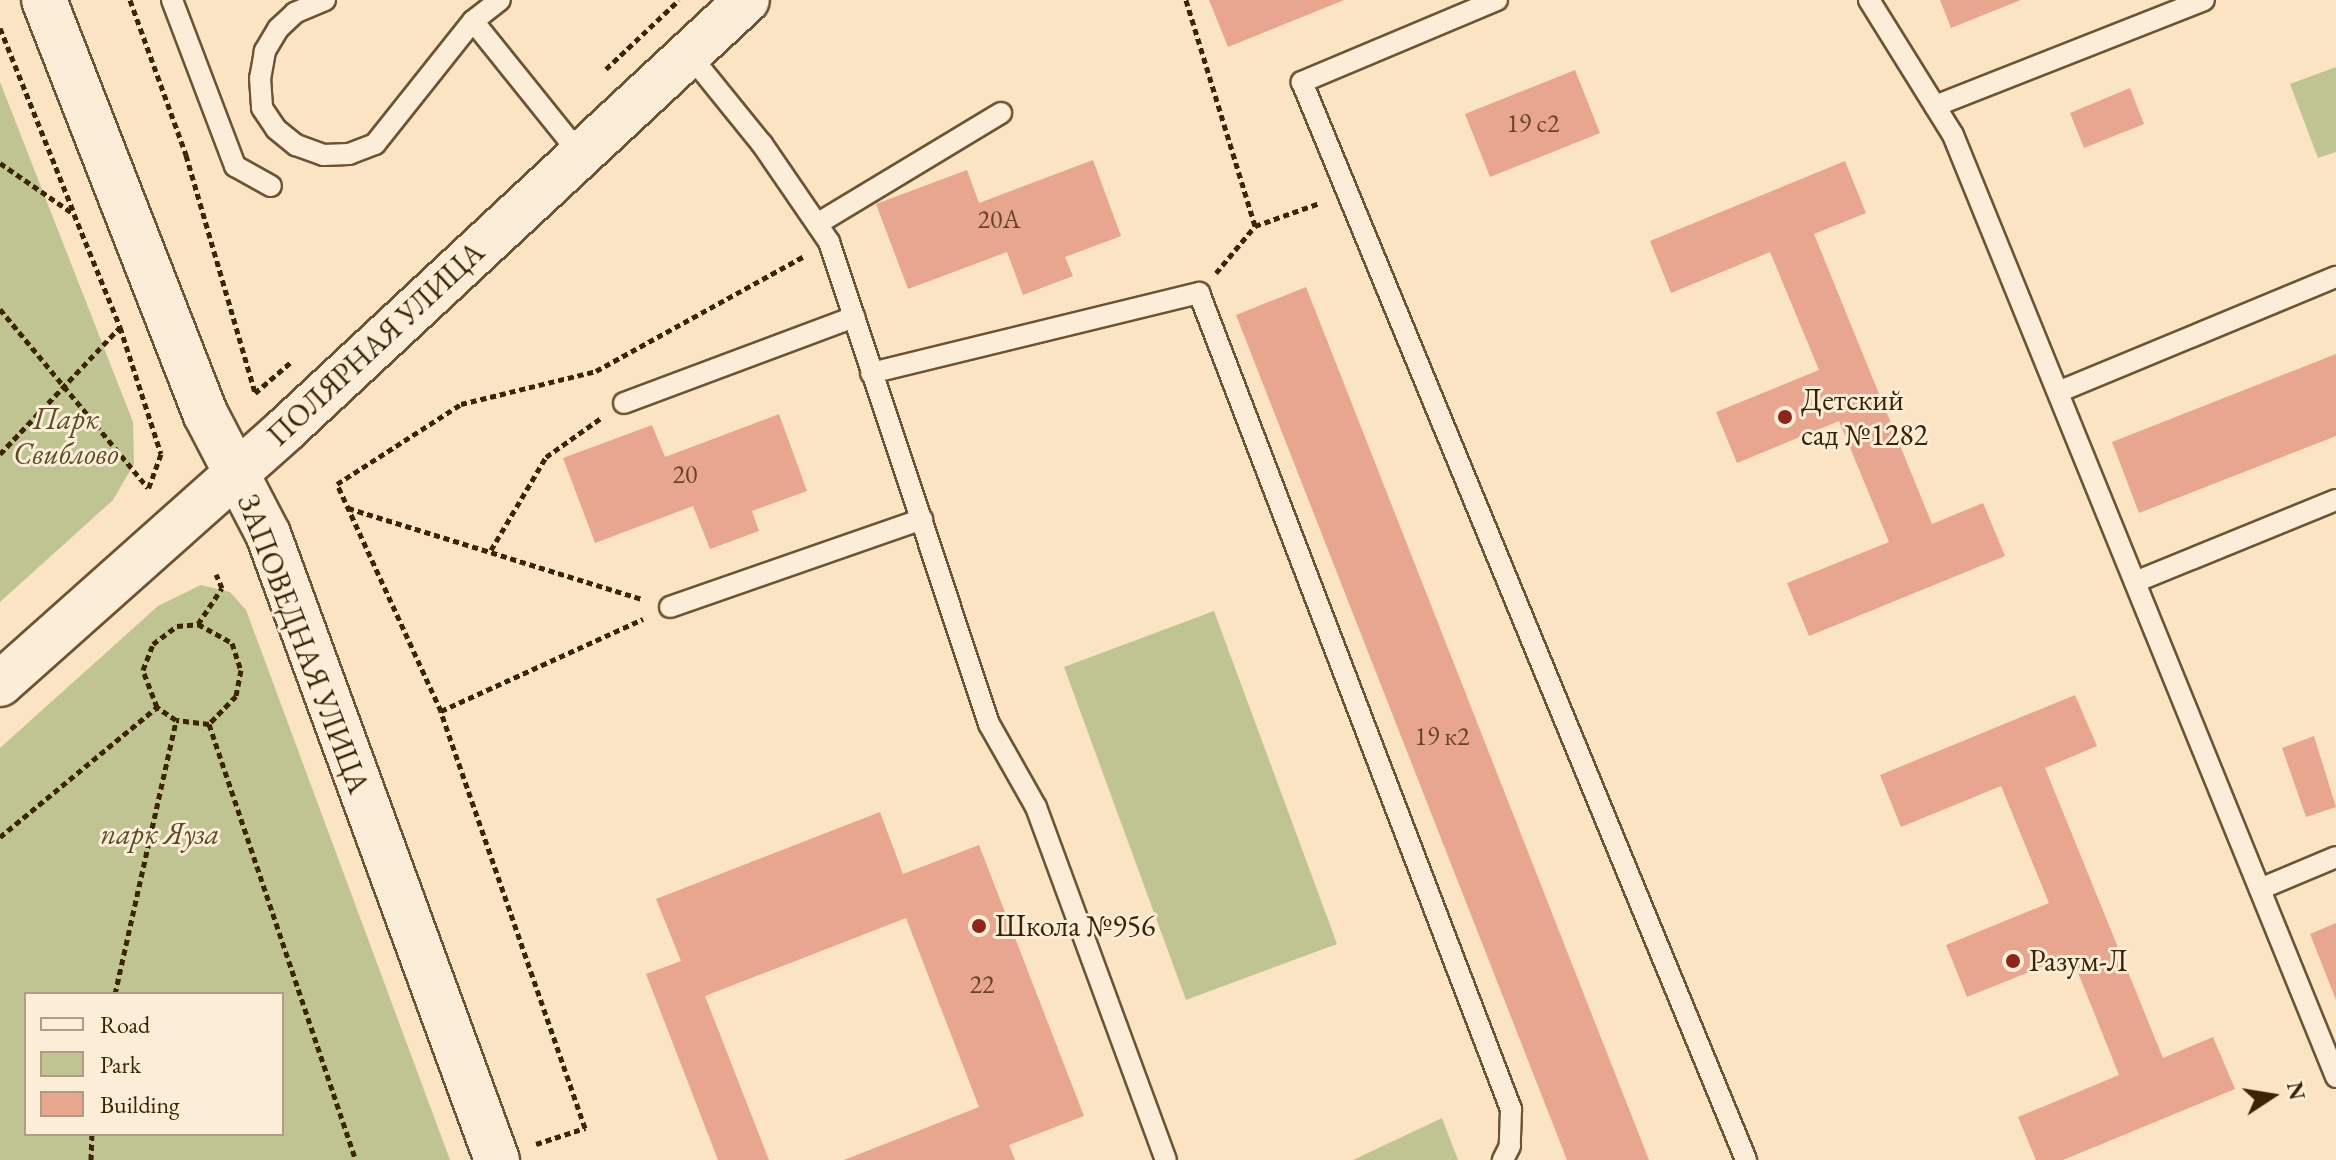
<!DOCTYPE html>
<html>
<head>
<meta charset="utf-8">
<style>
  body { margin:0 }
  #map { position:relative; width:2336px; height:1160px; overflow:hidden; background:#fae4c3; font-family:"EB Garamond",serif }
  div>[style] { position:absolute }
  [style*='--x'] { left:calc(var(--x)*1px); top:calc(var(--y)*1px); width:calc(var(--w)*1px); rotate:calc(var(--a)*1deg) }
  .green>* { inset:0; background:#c0c492 }
  .building>* { inset:0; background:#e9a68f }
  .path>* { height:5px; margin-top:-2.5px; transform-origin:0; background:repeating-linear-gradient(90deg,#3c2301 0 6px,transparent 0 10px) }
  .roads { filter:drop-shadow(2px 0 #6c5332) drop-shadow(-2px 0 #6c5332) drop-shadow(0 2px #6c5332) drop-shadow(0 -2px #6c5332) }
  .service>* { height:20px; margin:-10px; padding:0 10px; transform-origin:10px; border-radius:10px; background:#fcedd8 }
  .tertiary>* { height:44px; margin:-22px; padding:0 22px; transform-origin:22px; border-radius:22px; background:#fcedd8 }
  .secondary>* { height:44px; margin:-22px; padding:0 22px; transform-origin:22px; border-radius:22px; background:#fcedd8 }
  .dots>* { width:22px; height:22px; translate:-50% -50%; box-sizing:border-box; border:4px solid #fcedd8; border-radius:50% }
  span { translate:-50% -50%; white-space:nowrap; text-align:center; line-height:1.15; -webkit-text-stroke:6px #fcedd8; paint-order:stroke }
  .number-label { font-size:26px; color:#674424 }
  .number-label span { -webkit-text-stroke-width:0 }
  .street-label { font-size:30px; color:#3c2301 }
  .poi-label { font-size:30px; color:#3c2301 }
  .left { translate:0 -50%; text-align:left }
  .park-label { font-size:30px; color:#5d4b25; font-style:italic }
  .legend { position:absolute; left:24px; top:992px; width:260px; height:144px; box-sizing:border-box; background:#fcedd8; border:2px solid #af9c82; margin:0; padding:10px 14px; list-style:none; font-size:24px; color:#3c2301 }
  .legend li { display:flex; align-items:center; gap:16px; height:40px }
  .legend b { width:40px; border:2px solid #af9c82 }
  .north { position:absolute; left:2232px; top:1056px; width:80px; height:80px; -webkit-text-stroke:6px #fcedd8; paint-order:stroke; rotate:78deg; font-size:22px; font-weight:700; line-height:32px; text-align:center; color:#3c2301 }
  .north::after { content:''; display:block; margin:auto; width:28px; height:36px; background:#3c2301; clip-path:polygon(50% 0,100% 100%,50% 72%,0 100%) }
</style>
</head>
<body>
<div id="map">
  <div class="green">
    <i style="clip-path:polygon(2336px 67px,2336px 152px,2318px 158px,2290px 84px)"></i>
    <i style="clip-path:polygon(0 82px,133px 422px,134px 464px,113px 500px,0 602px)"></i>
    <i style="clip-path:polygon(evenodd,201px 585px,230px 592px,246px 610px,450px 1160px,0 1160px,0 748px,158px 606px,201px 585px,26px 994px,282px 994px,282px 1134px,26px 1134px,26px 994px)"></i>
    <i style="clip-path:polygon(1214px 611px,1337px 944px,1186px 1000px,1064px 667px)"></i>
    <i style="clip-path:polygon(1442px 1118px,1458px 1160px,1353px 1160px)"></i>
  </div>
  <div class="building">
    <i style="clip-path:polygon(1209px 0,1344px 0,1228px 47px)"></i>
    <i style="clip-path:polygon(1940px 0,2021px 0,1951px 28px)"></i>
    <i style="clip-path:polygon(1575px 70px,1600px 133px,1490px 177px,1465px 114px)"></i>
    <i style="clip-path:polygon(2130px 88px,2144px 124px,2084px 148px,2070px 113px)"></i>
    <i style="clip-path:polygon(1093px 160px,1121px 236px,1065px 257px,1073px 276px,1023px 295px,1007px 252px,908px 289px,876px 204px,967px 170px,979px 203px)"></i>
    <i style="clip-path:polygon(1845px 161px,1866px 213px,1814px 234px,1932px 524px,1983px 503px,2005px 556px,1809px 636px,1787px 583px,1889px 542px,1839px 421px,1737px 463px,1716px 412px,1819px 370px,1770px 252px,1671px 293px,1650px 241px)"></i>
    <i style="clip-path:polygon(1306px 287px,1649px 1160px,1567px 1160px,1236px 315px)"></i>
    <i style="clip-path:polygon(2336px 354px,2336px 436px,2139px 513px,2112px 442px)"></i>
    <i style="clip-path:polygon(779px 414px,807px 491px,752px 511px,759px 531px,710px 549px,693px 506px,595px 543px,563px 458px,652px 425px,665px 457px)"></i>
    <i style="clip-path:polygon(2075px 695px,2097px 746px,2045px 768px,2163px 1058px,2213px 1037px,2235px 1089px,2063px 1160px,2036px 1160px,2018px 1117px,2119px 1075px,2071px 955px,1967px 997px,1946px 945px,2049px 903px,2001px 786px,1901px 827px,1880px 775px)"></i>
    <i style="clip-path:polygon(2314px 736px,2336px 807px,2306px 817px,2282px 748px)"></i>
    <i style="clip-path:polygon(880px 812px,903px 874px,979px 845px,1084px 1116px,1009px 1145px,1015px 1160px,844px 1160px,979px 1107px,906px 918px,705px 996px,769px 1160px,718px 1160px,646px 974px,681px 961px,656px 899px)"></i>
    <i style="clip-path:polygon(2336px 923px,2336px 1000px,2310px 934px)"></i>
  </div>
  <div class="path">
    <i style="--x:130;--y:0;--w:165;--a:70.1"></i>
    <i style="--x:186;--y:155;--w:248;--a:73.8"></i>
    <i style="--x:255;--y:393;--w:48;--a:-40.7"></i>
    <i style="--x:1186;--y:0;--w:236;--a:73"></i>
    <i style="--x:0;--y:28;--w:199;--a:68.2"></i>
    <i style="--x:606;--y:69;--w:100;--a:-43.4"></i>
    <i style="--x:0;--y:163;--w:90;--a:34.6"></i>
    <i style="--x:74;--y:214;--w:122;--a:67.8"></i>
    <i style="--x:120;--y:327;--w:133;--a:72.1"></i>
    <i style="--x:161;--y:454;--w:37;--a:110"></i>
    <i style="--x:1216;--y:273;--w:61;--a:-50.3"></i>
    <i style="--x:1255;--y:226;--w:69;--a:-19.5"></i>
    <i style="--x:0;--y:309;--w:232;--a:50.4"></i>
    <i style="--x:0;--y:454;--w:175;--a:-46.6"></i>
    <i style="--x:348;--y:508;--w:308;--a:17.2"></i>
    <i style="--x:491;--y:550;--w:108;--a:-59.4"></i>
    <i style="--x:546;--y:457;--w:67;--a:-35.3"></i>
    <i style="--x:198;--y:624;--w:39;--a:29"></i>
    <i style="--x:232;--y:643;--w:28;--a:72"></i>
    <i style="--x:241;--y:670;--w:26;--a:101"></i>
    <i style="--x:236;--y:696;--w:39;--a:134"></i>
    <i style="--x:209;--y:724;--w:33;--a:-173"></i>
    <i style="--x:176;--y:720;--w:23;--a:-146"></i>
    <i style="--x:157;--y:707;--w:40;--a:-111"></i>
    <i style="--x:143;--y:670;--w:28;--a:-69"></i>
    <i style="--x:153;--y:644;--w:30;--a:-37"></i>
    <i style="--x:177;--y:626;--w:21;--a:-5"></i>
    <i style="--x:198;--y:624;--w:43;--a:-56.3"></i>
    <i style="--x:222;--y:588;--w:15;--a:-113"></i>
    <i style="--x:441;--y:711;--w:222;--a:-24.5"></i>
    <i style="--x:209;--y:724;--w:460;--a:71.4"></i>
    <i style="--x:0;--y:837;--w:204;--a:-39.6"></i>
    <i style="--x:115;--y:994;--w:281;--a:-77.4"></i>
    <i style="--x:536;--y:1144;--w:52;--a:-18.1"></i>
    <i style="--x:585;--y:1128;--w:441;--a:-109.1"></i>
    <i style="--x:441;--y:711;--w:250;--a:-114.6"></i>
    <i style="--x:337;--y:484;--w:148;--a:-32.8"></i>
    <i style="--x:461;--y:404;--w:139;--a:-13.7"></i>
    <i style="--x:596;--y:371;--w:238;--a:-28.9"></i>
    <i style="--x:91;--y:1160;--w:26;--a:-88"></i>
  </div>
  <div class="roads">
    <div class="service">
      <i style="--x:172;--y:0;--w:178;--a:69.2"></i>
      <i style="--x:235;--y:166;--w:41;--a:29.1"></i>
      <i style="--x:325;--y:0;--w:33;--a:157"></i>
      <i style="--x:295;--y:13;--w:23;--a:137"></i>
      <i style="--x:278;--y:29;--w:26;--a:121"></i>
      <i style="--x:265;--y:51;--w:27;--a:100"></i>
      <i style="--x:260;--y:78;--w:30;--a:86"></i>
      <i style="--x:262;--y:108;--w:25;--a:56"></i>
      <i style="--x:276;--y:129;--w:26;--a:39"></i>
      <i style="--x:296;--y:145;--w:29;--a:20"></i>
      <i style="--x:323;--y:155;--w:26;--a:-2"></i>
      <i style="--x:349;--y:154;--w:28;--a:-21"></i>
      <i style="--x:375;--y:144;--w:157;--a:-51.5"></i>
      <i style="--x:473;--y:21;--w:34;--a:-38"></i>
      <i style="--x:1497;--y:0;--w:212;--a:157.2"></i>
      <i style="--x:1302;--y:82;--w:1166;--a:67.61"></i>
      <i style="--x:1869;--y:0;--w:159;--a:58.1"></i>
      <i style="--x:1953;--y:135;--w:1017;--a:67.87"></i>
      <i style="--x:473;--y:21;--w:171;--a:51.2"></i>
      <i style="--x:689;--y:54;--w:116;--a:51"></i>
      <i style="--x:762;--y:144;--w:119;--a:55.6"></i>
      <i style="--x:829;--y:242;--w:508;--a:71.64"></i>
      <i style="--x:989;--y:724;--w:95;--a:60.5"></i>
      <i style="--x:1036;--y:807;--w:376;--a:69.8"></i>
      <i style="--x:1935;--y:106;--w:289;--a:-21.5"></i>
      <i style="--x:817;--y:224;--w:215;--a:-31.1"></i>
      <i style="--x:871;--y:373;--w:338;--a:-13.7"></i>
      <i style="--x:1199;--y:293;--w:874;--a:69.08"></i>
      <i style="--x:1511;--y:1109;--w:37;--a:92"></i>
      <i style="--x:1510;--y:1146;--w:16;--a:117"></i>
      <i style="--x:2058;--y:392;--w:301;--a:-22.5"></i>
      <i style="--x:624;--y:403;--w:246;--a:-20.5"></i>
      <i style="--x:2135;--y:582;--w:217;--a:-22.2"></i>
      <i style="--x:670;--y:607;--w:267;--a:-19.2"></i>
      <i style="--x:2260;--y:889;--w:82;--a:-22.8"></i>
    </div>
    <div class="tertiary">
      <i style="--x:44;--y:0;--w:445;--a:68.7"></i>
      <i style="--x:206;--y:415;--w:134;--a:62.5"></i>
      <i style="--x:268;--y:534;--w:667;--a:69.91"></i>
    </div>
    <div class="secondary">
      <i style="--x:0;--y:684;--w:382;--a:-41.7"></i>
      <i style="--x:285;--y:430;--w:631;--a:-42.95"></i>
    </div>
  </div>
  <div class="dots">
    <i style="left:1785px;top:417px;background:#8f2418"></i>
    <i style="left:979px;top:926px;background:#8f2418"></i>
    <i style="left:2013px;top:961px;background:#8f2418"></i>
  </div>
  <div class="number-label">
    <span style="left:1533px;top:124px">19 с2</span>
    <span style="left:999px;top:220px">20А</span>
    <span style="left:685px;top:475px">20</span>
    <span style="left:1442px;top:737px">19 к2</span>
    <span style="left:982px;top:985px">22</span>
  </div>
  <div class="street-label">
    <span style="left:376px;top:344px;rotate:-43deg">ПОЛЯРНАЯ УЛИЦА</span>
    <span style="left:303px;top:644px;rotate:69deg">ЗАПОВЕДНАЯ УЛИЦА</span>
  </div>
  <div class="poi-label">
    <span class="left" style="left:1801px;top:417px">Детский<br>сад №1282</span>
    <span class="left" style="left:995px;top:926px">Школа №956</span>
    <span class="left" style="left:2029px;top:961px">Разум-Л</span>
  </div>
  <div class="park-label">
    <span style="left:66px;top:436px">Парк<br>Свиблово</span>
    <span style="left:160px;top:834px">парк Яуза</span>
  </div>
  <ul class="legend">
  <li><b style="height:10px;background:#fcedd8"></b>Road</li>
  <li><b style="height:22px;background:#c0c492"></b>Park</li>
  <li><b style="height:22px;background:#e9a68f"></b>Building</li>
  </ul>
  <div class="north">N</div>
</div>
</body>
</html>
